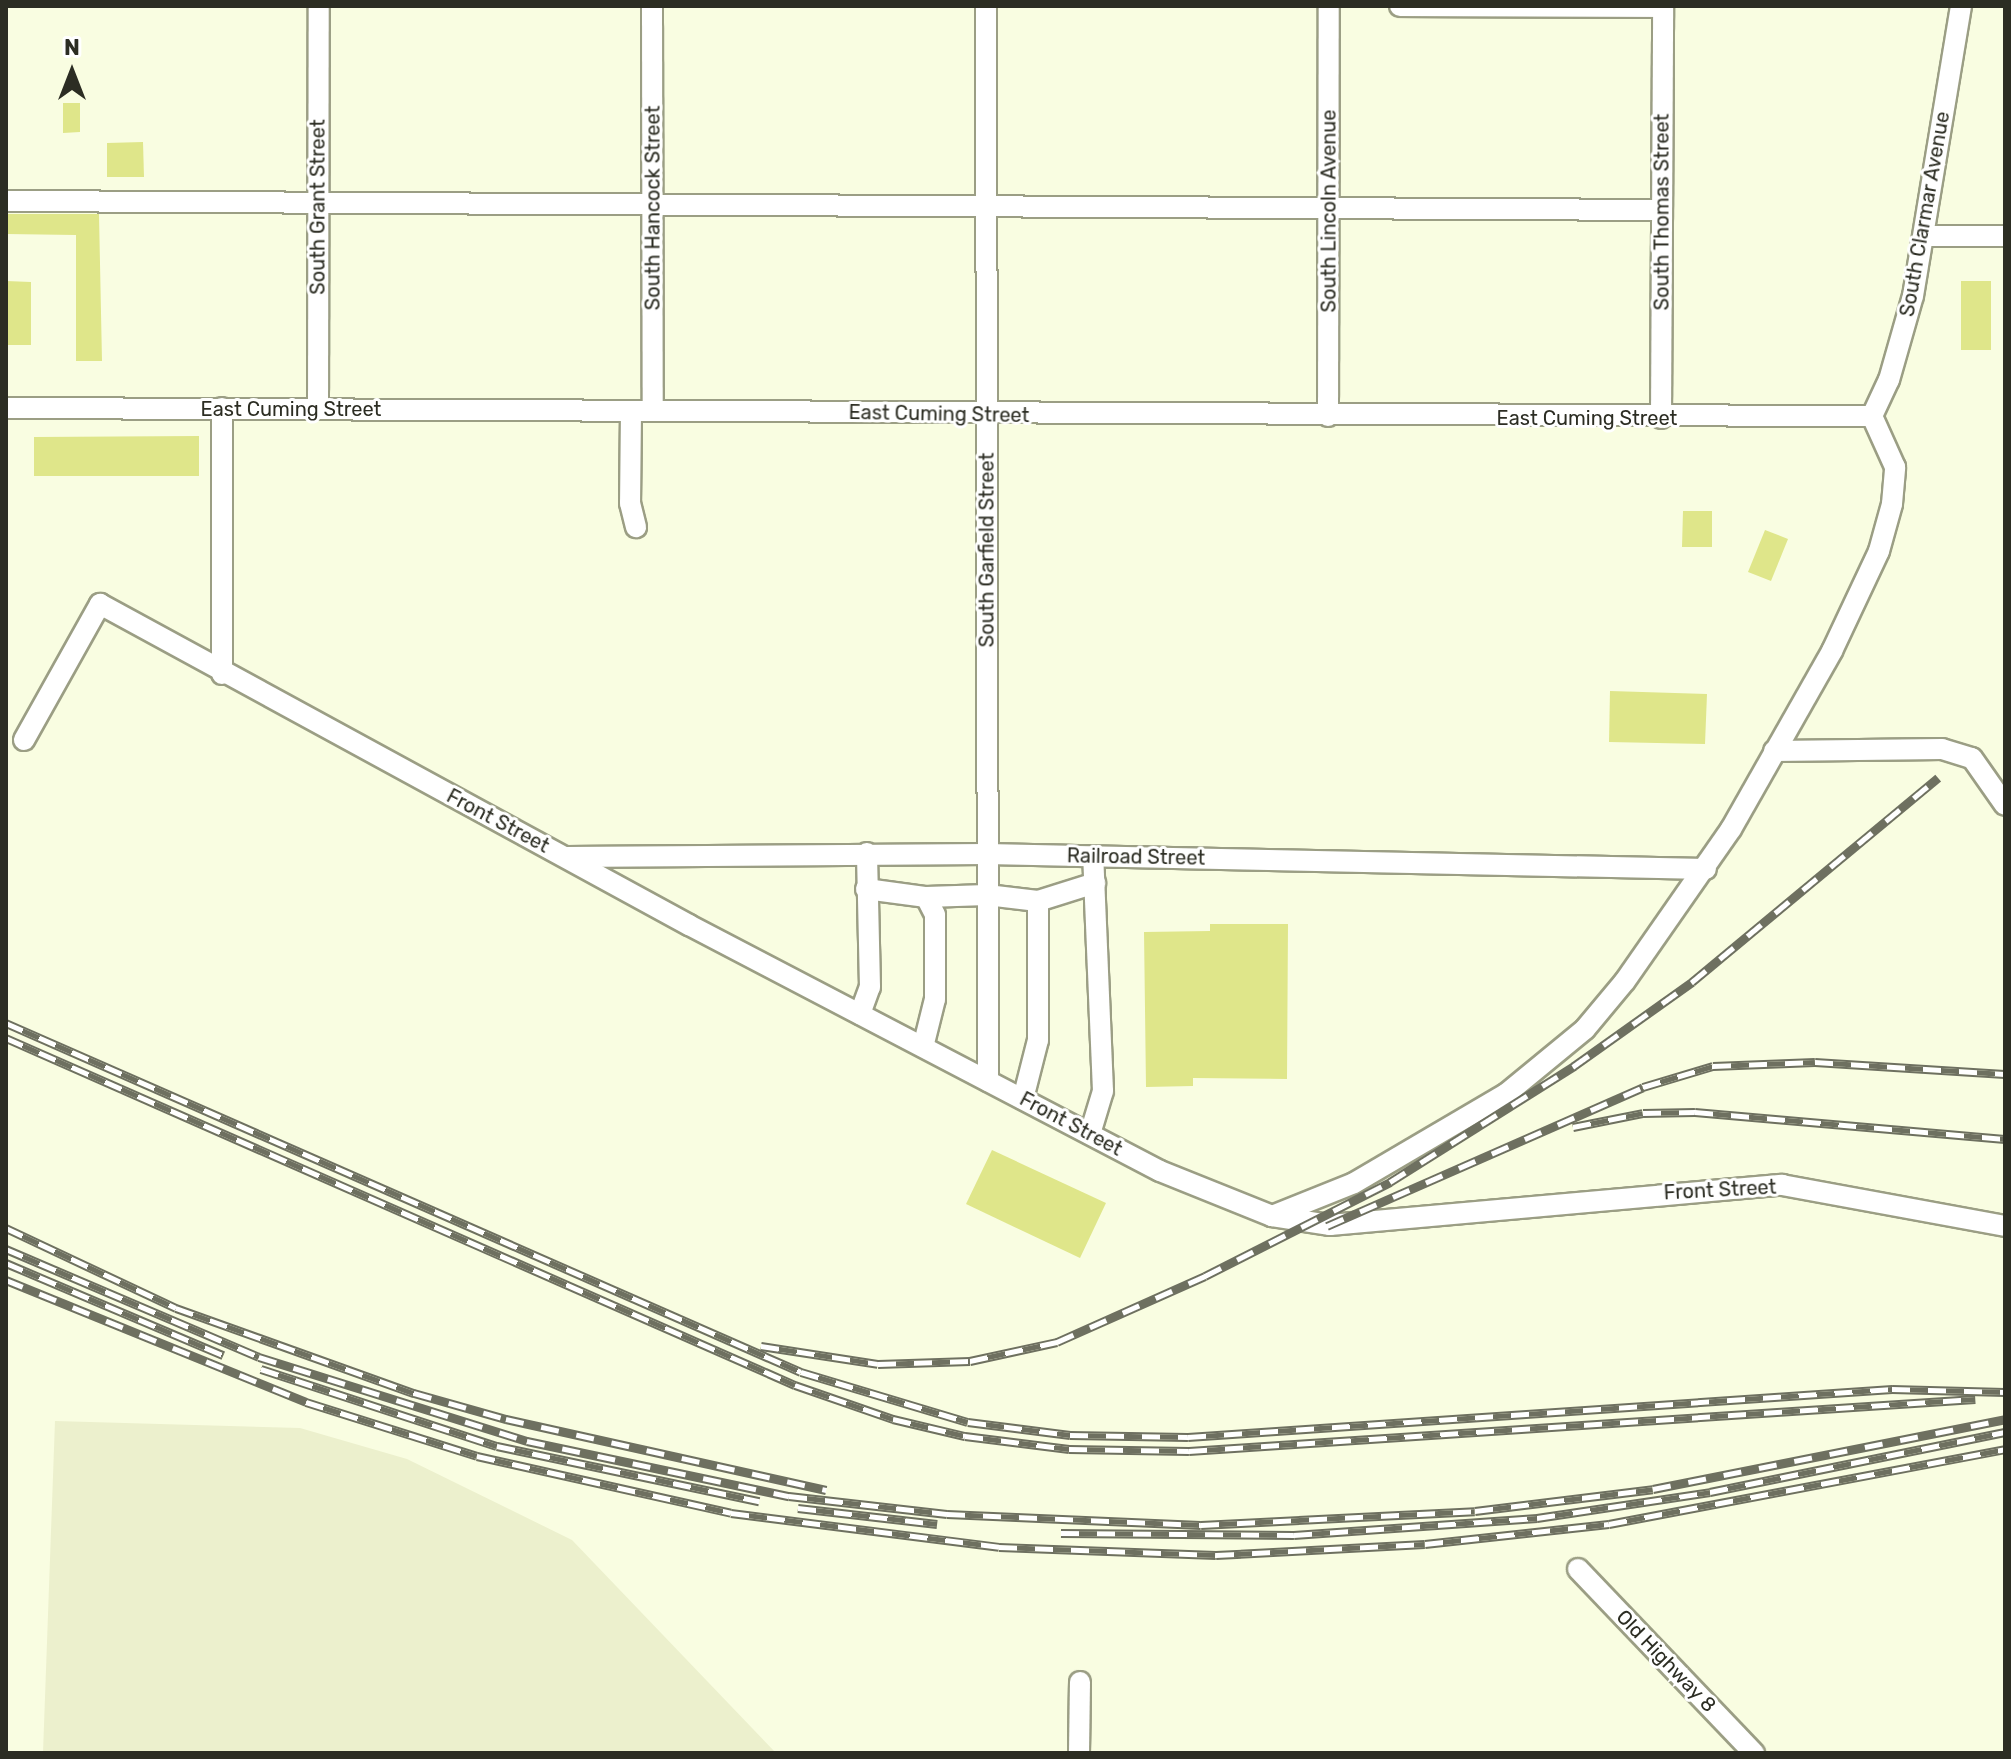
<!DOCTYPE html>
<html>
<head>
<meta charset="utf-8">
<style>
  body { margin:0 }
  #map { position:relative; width:2011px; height:1759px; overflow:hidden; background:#f9fde1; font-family:Rubik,sans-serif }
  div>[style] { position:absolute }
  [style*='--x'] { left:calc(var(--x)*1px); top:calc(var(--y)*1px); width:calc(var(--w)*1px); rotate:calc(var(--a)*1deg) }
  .built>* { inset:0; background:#ecf0cd }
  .building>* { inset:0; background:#dfe68a }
  .roads { filter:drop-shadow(2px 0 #9b9e84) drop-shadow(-2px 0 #9b9e84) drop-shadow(0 2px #9b9e84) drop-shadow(0 -2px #9b9e84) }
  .minor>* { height:20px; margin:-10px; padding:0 10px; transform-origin:10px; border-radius:10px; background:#fff }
  .rail>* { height:9px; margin-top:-4.5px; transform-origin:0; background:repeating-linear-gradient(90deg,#fff 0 18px,#6e7060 0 36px); box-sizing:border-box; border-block:2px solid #6e7060 }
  span { translate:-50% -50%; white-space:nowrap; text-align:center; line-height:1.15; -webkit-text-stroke:6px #fff; paint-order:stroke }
  .street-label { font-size:20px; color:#2c2d23 }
  .frame { position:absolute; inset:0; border:8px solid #2c2d23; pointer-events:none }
  .north { position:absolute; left:32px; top:32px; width:80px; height:80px; -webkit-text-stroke:6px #fff; paint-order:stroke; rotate:0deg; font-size:22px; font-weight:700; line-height:32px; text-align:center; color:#2c2d23 }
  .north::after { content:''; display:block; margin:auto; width:28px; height:36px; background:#2c2d23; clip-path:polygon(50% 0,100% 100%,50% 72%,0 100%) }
</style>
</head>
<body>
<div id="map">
  <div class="built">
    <i style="clip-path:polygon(55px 1421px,300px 1428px,407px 1459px,572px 1540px,776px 1753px,43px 1753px)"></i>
  </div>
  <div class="building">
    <i style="clip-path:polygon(63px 103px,80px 103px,80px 132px,63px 133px)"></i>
    <i style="clip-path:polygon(143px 142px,144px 177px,107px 177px,107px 143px)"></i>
    <i style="clip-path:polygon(6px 214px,99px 214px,102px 361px,76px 361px,76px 235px,6px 234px)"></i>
    <i style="clip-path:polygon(6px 281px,31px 282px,31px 345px,6px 345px)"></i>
    <i style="clip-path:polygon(1961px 281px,1991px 281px,1991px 350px,1961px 350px)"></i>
    <i style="clip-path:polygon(199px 436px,199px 476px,34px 476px,34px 437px)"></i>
    <i style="clip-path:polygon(1683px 511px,1712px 511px,1712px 547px,1682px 547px)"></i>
    <i style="clip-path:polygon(1765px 530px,1788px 539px,1771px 581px,1748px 572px)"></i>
    <i style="clip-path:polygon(1610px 691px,1707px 694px,1705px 744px,1609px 742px)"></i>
    <i style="clip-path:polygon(1210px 924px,1288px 924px,1287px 1079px,1193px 1078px,1193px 1086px,1146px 1087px,1144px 932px,1210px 931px)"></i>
    <i style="clip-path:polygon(992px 1150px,1106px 1203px,1080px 1258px,966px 1204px)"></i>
  </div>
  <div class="roads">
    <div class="minor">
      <i style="--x:652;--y:6;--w:405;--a:89.9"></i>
      <i style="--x:986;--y:6;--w:1075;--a:89.89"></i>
      <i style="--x:1400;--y:6;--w:263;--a:0.2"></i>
      <i style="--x:6;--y:201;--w:1656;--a:0.31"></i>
      <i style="--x:1924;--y:236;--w:81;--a:0"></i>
      <i style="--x:6;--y:408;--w:1866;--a:0.25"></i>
      <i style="--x:222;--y:408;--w:266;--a:90"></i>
      <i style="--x:318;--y:409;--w:403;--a:-89.9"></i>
      <i style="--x:631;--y:411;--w:92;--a:90.6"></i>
      <i style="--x:630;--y:503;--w:25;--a:76"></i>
      <i style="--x:1328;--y:416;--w:410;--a:-89.9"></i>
      <i style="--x:1872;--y:416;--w:40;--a:-65"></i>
      <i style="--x:1889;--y:380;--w:87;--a:-74.1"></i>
      <i style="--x:1913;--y:296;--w:294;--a:-80.6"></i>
      <i style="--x:1661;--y:418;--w:412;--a:-89.7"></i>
      <i style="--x:24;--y:740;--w:156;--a:-60.8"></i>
      <i style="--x:100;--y:604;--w:671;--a:28.59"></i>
      <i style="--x:689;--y:925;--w:531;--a:27.58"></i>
      <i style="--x:1160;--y:1171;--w:121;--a:21.9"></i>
      <i style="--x:1272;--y:1216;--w:59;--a:8.8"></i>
      <i style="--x:1330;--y:1225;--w:454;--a:-5.1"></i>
      <i style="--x:1782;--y:1185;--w:227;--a:10.4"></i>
      <i style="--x:1774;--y:751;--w:168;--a:-0.7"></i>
      <i style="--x:1942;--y:749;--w:31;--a:17"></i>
      <i style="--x:1972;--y:758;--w:57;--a:54.9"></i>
      <i style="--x:567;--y:857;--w:420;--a:-0.4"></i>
      <i style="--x:987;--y:854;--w:719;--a:1.2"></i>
      <i style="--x:866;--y:889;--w:61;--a:7.6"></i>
      <i style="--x:926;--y:897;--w:20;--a:63"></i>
      <i style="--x:935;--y:915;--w:84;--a:90"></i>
      <i style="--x:935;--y:999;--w:49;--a:104"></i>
      <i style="--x:926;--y:897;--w:61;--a:-1.9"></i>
      <i style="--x:987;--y:895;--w:51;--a:6.7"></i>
      <i style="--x:1038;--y:901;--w:139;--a:90"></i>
      <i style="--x:1038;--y:1040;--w:61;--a:104.3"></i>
      <i style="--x:1038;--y:901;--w:60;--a:-17.5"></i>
      <i style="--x:860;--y:1014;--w:29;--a:-70"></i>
      <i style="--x:870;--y:987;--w:134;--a:-91.3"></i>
      <i style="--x:1090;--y:1134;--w:45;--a:-73.2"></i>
      <i style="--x:1103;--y:1091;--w:235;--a:-92.4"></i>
      <i style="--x:1272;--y:1216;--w:88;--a:-21.9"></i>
      <i style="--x:1354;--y:1183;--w:176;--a:-30.4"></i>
      <i style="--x:1506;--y:1094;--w:102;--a:-39.4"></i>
      <i style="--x:1585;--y:1029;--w:62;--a:-50.2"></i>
      <i style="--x:1625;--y:981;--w:185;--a:-55.1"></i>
      <i style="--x:1731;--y:829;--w:205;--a:-60.4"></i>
      <i style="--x:1832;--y:651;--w:110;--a:-64.8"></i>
      <i style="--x:1879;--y:551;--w:49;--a:-74.5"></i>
      <i style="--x:1892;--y:504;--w:37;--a:-85"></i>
      <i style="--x:1895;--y:467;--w:56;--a:-114.3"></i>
      <i style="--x:1578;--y:1569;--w:255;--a:46.3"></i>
      <i style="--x:1079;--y:1753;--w:71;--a:-89.2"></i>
    </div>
  </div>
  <div class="rail">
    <i style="--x:6;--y:1023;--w:868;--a:23.7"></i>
    <i style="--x:801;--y:1372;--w:174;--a:16.7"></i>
    <i style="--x:968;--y:1422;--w:103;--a:7.3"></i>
    <i style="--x:1070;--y:1435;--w:118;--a:1"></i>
    <i style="--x:1188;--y:1437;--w:706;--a:-3.9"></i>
    <i style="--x:1892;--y:1389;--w:113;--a:1.5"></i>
    <i style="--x:6;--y:1038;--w:862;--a:23.74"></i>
    <i style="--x:795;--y:1385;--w:104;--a:19.1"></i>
    <i style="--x:893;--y:1419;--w:74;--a:13.3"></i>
    <i style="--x:965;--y:1436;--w:105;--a:7.1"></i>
    <i style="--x:1069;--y:1449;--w:120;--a:1"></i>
    <i style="--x:1189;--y:1451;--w:788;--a:-3.79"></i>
    <i style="--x:1573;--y:1127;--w:71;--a:-11.3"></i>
    <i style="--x:1643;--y:1113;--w:52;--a:-1.1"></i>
    <i style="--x:1695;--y:1112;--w:311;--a:5"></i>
    <i style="--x:1327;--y:1226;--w:345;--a:-23.7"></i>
    <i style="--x:1643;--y:1087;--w:73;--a:-16.7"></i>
    <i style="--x:1713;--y:1066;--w:102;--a:-2.2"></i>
    <i style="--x:1815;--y:1062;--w:190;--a:3.6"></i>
    <i style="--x:6;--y:1228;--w:188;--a:25.2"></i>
    <i style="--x:176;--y:1308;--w:253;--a:19.7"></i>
    <i style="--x:414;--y:1393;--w:96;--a:15.8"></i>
    <i style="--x:506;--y:1419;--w:328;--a:12.5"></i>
    <i style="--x:6;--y:1249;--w:275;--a:23.1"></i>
    <i style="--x:259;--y:1357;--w:281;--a:17.4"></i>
    <i style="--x:527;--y:1441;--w:268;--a:11.9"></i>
    <i style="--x:789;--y:1496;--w:159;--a:6.5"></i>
    <i style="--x:947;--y:1514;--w:254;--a:2.5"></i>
    <i style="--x:1201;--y:1525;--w:274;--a:-2.9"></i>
    <i style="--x:1475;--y:1511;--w:179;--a:-7"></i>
    <i style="--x:1653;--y:1489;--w:359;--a:-11.2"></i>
    <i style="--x:6;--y:1263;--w:236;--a:23"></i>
    <i style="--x:6;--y:1280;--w:324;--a:22.1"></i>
    <i style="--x:306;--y:1402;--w:179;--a:17.5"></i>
    <i style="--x:477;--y:1456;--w:260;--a:12.6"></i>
    <i style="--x:731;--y:1513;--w:270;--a:7.2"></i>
    <i style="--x:999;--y:1547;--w:217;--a:2.1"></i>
    <i style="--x:1216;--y:1555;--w:209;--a:-3"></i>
    <i style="--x:1425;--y:1544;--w:185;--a:-6.2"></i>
    <i style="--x:1609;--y:1524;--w:403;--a:-10.7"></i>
    <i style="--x:761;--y:1346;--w:118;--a:8.7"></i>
    <i style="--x:878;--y:1364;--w:92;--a:-1.9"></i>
    <i style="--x:970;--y:1361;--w:89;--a:-12.3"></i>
    <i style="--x:1057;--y:1342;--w:162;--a:-24"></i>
    <i style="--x:1205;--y:1276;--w:208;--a:-26.9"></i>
    <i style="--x:1390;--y:1182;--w:218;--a:-32.2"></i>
    <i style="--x:1574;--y:1066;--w:145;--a:-35.4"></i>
    <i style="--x:1692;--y:982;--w:320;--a:-39.7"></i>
    <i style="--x:261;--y:1369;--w:248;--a:18.1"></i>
    <i style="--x:497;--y:1446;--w:268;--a:11.9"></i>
    <i style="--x:798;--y:1508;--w:140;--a:6.6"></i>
    <i style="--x:1061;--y:1533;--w:233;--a:0.5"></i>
    <i style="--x:1294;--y:1535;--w:244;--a:-4"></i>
    <i style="--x:1537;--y:1518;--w:175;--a:-8.5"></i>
    <i style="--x:1710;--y:1492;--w:301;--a:-11.5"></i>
  </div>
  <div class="street-label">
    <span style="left:318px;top:207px;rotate:-90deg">South Grant Street</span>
    <span style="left:653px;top:208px;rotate:-90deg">South Hancock Street</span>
    <span style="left:1329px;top:211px;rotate:-90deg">South Lincoln Avenue</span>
    <span style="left:1662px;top:212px;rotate:-90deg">South Thomas Street</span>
    <span style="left:1925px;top:214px;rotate:-80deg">South Clarmar Avenue</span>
    <span style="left:291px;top:409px">East Cuming Street</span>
    <span style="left:939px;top:414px;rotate:1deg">East Cuming Street</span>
    <span style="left:1587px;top:418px">East Cuming Street</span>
    <span style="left:987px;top:550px;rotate:-90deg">South Garfield Street</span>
    <span style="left:498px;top:821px;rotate:28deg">Front Street</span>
    <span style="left:1136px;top:857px;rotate:1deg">Railroad Street</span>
    <span style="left:1071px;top:1124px;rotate:28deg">Front Street</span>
    <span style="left:1720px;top:1190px;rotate:-3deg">Front Street</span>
    <span style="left:1666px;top:1661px;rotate:46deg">Old Highway 8</span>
  </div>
  <div class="frame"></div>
  <div class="north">N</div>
</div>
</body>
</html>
